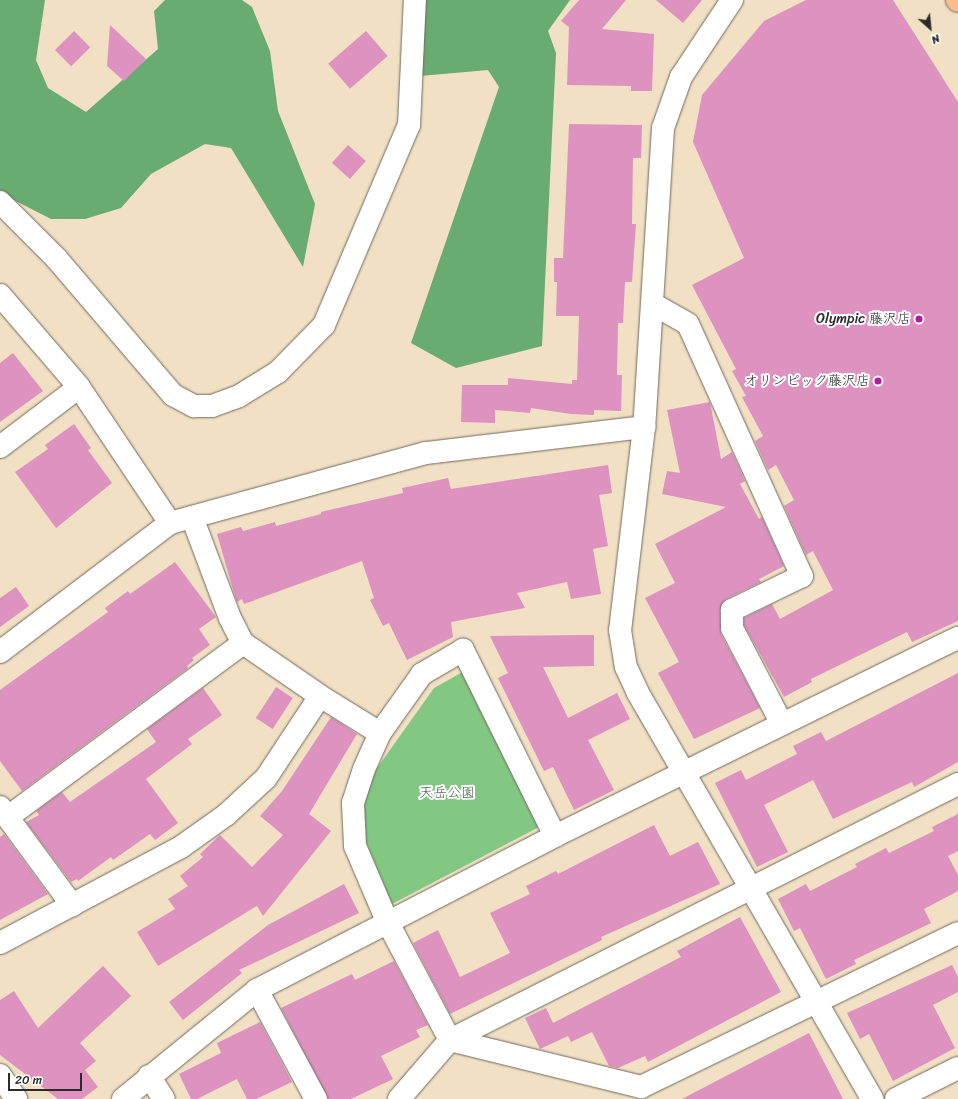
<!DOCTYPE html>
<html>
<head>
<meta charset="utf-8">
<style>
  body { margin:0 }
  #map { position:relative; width:958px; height:1099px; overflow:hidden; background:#f1e0c3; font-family:Sriracha,"Klee One",sans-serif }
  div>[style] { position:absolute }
  .green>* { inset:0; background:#82c883 }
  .forest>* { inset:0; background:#69ac71 }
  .building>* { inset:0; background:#dd92c0; transform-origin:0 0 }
  .roads { filter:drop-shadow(0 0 1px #706a60) drop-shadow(0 0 1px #706a60) }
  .minor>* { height:22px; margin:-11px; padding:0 11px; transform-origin:11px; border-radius:11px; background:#fff }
  .major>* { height:22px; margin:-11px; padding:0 11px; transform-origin:11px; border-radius:11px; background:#fabc8b }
  .dots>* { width:11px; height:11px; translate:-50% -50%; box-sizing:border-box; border:2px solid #fff; border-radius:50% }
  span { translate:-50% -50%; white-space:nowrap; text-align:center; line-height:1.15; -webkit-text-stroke:4px #fff; paint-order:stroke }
  .poi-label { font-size:14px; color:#2b2b2b }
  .right { translate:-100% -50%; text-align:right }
  .park-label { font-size:14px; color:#49624a }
  .north { position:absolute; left:910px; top:8px; width:40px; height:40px; -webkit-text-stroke:3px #fff; paint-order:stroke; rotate:153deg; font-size:11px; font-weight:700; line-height:16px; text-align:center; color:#2b2b2b }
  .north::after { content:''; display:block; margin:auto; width:14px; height:18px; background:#2b2b2b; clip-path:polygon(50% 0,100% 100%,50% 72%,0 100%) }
  .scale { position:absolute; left:8px; top:1073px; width:74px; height:18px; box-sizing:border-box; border:2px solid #2b2b2b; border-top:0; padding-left:5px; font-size:12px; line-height:14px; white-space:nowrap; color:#2b2b2b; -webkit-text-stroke:3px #fff; paint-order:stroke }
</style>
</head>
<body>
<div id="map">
  <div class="green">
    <i style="clip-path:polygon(468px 669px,543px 825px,392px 904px,366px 842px,364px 804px,375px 771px,434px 688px)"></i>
  </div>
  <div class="forest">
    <i style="clip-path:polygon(0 0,45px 0,36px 60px,48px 88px,86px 112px,158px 49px,154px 11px,165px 0,242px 0,252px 7px,270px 51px,278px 111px,315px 204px,303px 267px,231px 148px,205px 144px,151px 174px,121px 208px,85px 219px,51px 219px,0 193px)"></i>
    <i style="clip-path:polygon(424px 0,570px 0,548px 31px,556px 53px,542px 346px,456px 368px,411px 343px,499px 87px,488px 70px,420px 76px)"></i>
  </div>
  <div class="building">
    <i style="clip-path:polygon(579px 0,626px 0,602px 29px,654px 34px,652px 91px,631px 91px,631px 86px,567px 85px,569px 27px,561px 21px)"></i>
    <i style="clip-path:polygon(656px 0,702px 0,683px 23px)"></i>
    <i style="clip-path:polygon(806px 0,893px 0,958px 102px,958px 621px,912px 642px,907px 632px,811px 679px,812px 682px,784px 697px,744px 625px,744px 618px,772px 604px,780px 619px,833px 590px,813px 551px,806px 555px,784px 506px,794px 500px,776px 465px,768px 470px,755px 441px,763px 436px,742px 397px,746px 396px,732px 371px,736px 369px,692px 285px,744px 258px,693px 142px,702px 95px,764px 21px)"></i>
    <i style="clip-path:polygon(110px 25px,146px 59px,124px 81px,107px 66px)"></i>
    <i style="left:74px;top:31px;width:23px;height:27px;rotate:45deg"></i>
    <i style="left:366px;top:31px;width:33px;height:50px;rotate:49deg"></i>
    <i style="clip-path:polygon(569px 124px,642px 125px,641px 158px,633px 158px,632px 224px,636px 224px,632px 282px,625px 282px,623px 323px,618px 323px,617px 375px,622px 375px,621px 411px,594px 410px,594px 415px,571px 414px,531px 408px,530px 413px,495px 410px,495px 423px,461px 422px,462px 385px,508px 385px,508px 378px,572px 384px,572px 380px,577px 380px,579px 316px,556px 316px,557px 282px,554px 282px,554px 258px,563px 258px)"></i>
    <i style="left:348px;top:145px;width:24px;height:24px;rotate:42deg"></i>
    <i style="clip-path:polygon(13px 353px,43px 391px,0 422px,0 363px)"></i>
    <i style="clip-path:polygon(710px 402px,721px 459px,732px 452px,745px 481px,740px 484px,759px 519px,762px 517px,784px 566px,759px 579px,761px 582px,726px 599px,720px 610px,721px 634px,760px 708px,694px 739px,658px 673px,679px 662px,645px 598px,675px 583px,655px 544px,726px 507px,662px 494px,667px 471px,680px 473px,667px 410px)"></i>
    <i style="clip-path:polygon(74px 424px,91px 448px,88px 450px,112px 483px,56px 528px,15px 472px,48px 449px,45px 445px)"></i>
    <i style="clip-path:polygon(608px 465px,612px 493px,599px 495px,608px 546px,593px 549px,601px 594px,571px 599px,567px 582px,517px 593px,525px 608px,451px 622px,453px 637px,407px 660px,389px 623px,383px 626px,370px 600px,374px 598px,362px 561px,244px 604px,242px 599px,237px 602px,234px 593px,217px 534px,241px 527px,243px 531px,275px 522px,276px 526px,321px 514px,321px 512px,403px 493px,402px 488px,448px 478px,451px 489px)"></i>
    <i style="clip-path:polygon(175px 562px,216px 617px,199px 629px,210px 645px,192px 658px,194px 660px,187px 666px,188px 668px,22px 791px,0 761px,0 690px,108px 612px,105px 608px,128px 591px,130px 594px)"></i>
    <i style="clip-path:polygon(16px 587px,29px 606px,0 627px,0 598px)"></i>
    <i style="clip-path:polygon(594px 635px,594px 666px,543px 667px,568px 718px,617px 693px,630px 719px,588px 740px,614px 790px,574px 810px,553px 767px,544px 771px,498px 678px,508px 673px,490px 636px)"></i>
    <i style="clip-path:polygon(958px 673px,958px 762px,914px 787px,912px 782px,833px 819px,813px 780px,764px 805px,788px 852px,757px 867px,715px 783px,741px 770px,746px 780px,797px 754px,793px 746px,821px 732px,826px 741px)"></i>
    <i style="left:276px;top:687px;width:20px;height:37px;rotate:33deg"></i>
    <i style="clip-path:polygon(203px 688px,222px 715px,188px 739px,192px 744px,146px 779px,178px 823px,155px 840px,150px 834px,113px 860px,111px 857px,78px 881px,77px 879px,71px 882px,26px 822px,39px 815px,36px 811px,62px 792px,70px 802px,156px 742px,147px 729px)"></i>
    <i style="clip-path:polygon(331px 717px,357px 734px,309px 814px,331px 831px,263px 916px,257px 906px,158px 966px,137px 932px,175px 909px,168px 899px,188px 886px,180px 876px,203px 857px,200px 854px,220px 835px,252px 867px,283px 835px,260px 816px,282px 791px)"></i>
    <i style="clip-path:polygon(958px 814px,958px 851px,948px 856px,958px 875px,958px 891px,924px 909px,931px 923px,854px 960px,856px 964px,826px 979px,800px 928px,794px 931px,778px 899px,806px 884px,810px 891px,857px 867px,855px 864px,886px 848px,889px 853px,934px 831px,932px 827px)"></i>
    <i style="clip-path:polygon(654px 825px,670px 856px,698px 842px,720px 884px,601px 937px,602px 940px,450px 1014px,413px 943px,438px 930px,460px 977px,510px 953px,490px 913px,530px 894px,526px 886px,556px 871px,558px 874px)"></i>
    <i style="clip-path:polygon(4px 834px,48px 894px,0 920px,0 837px)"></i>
    <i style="clip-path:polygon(344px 884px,359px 913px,239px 970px,242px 973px,183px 1020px,169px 1002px,268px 925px)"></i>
    <i style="clip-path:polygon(740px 917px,781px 992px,648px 1062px,645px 1056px,618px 1068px,609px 1066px,592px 1032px,571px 1042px,568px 1036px,540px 1049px,525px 1018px,546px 1008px,553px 1023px,681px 957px,677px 951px)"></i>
    <i style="clip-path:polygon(394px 961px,428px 1025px,416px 1030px,420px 1037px,381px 1056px,393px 1079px,351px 1099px,328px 1099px,281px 1008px,352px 974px,355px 980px)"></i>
    <i style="clip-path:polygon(952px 965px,958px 977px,958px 992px,933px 1005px,955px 1048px,893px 1081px,869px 1034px,860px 1039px,847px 1013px)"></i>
    <i style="clip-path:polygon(103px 966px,131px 996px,80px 1043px,96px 1061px,85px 1070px,98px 1087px,82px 1099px,58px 1099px,0 1055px,0 1000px,14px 991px,38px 1028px)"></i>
    <i style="clip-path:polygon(260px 1022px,292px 1082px,256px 1099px,247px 1099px,237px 1079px,197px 1099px,191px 1099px,179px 1074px,221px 1053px,217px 1043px)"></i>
    <i style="clip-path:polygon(809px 1033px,843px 1099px,682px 1099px,724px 1077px)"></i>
  </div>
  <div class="roads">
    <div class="minor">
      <i style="left:732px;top:0;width:92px;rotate:123.5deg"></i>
      <i style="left:681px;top:77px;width:54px;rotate:109.4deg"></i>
      <i style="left:663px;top:128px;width:300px;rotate:93.6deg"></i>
      <i style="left:644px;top:427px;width:204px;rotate:96.7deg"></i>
      <i style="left:620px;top:630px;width:37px;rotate:81deg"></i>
      <i style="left:626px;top:667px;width:29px;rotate:65deg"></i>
      <i style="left:638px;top:693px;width:469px;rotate:60deg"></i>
      <i style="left:0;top:202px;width:79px;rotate:45deg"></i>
      <i style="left:56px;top:258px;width:180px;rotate:49.5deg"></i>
      <i style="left:173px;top:395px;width:24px;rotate:28deg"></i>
      <i style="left:194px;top:406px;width:18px"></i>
      <i style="left:212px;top:406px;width:29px;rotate:-20deg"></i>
      <i style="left:239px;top:396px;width:46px;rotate:-31.6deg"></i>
      <i style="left:278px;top:372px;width:66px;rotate:-45.6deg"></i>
      <i style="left:324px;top:325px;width:217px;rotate:-67deg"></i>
      <i style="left:409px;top:125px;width:125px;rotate:-87.3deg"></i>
      <i style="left:0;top:295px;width:121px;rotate:49.3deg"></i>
      <i style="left:79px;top:387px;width:164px;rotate:56.2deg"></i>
      <i style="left:653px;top:304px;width:40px;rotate:29.7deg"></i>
      <i style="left:688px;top:324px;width:277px;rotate:65.7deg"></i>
      <i style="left:802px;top:576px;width:78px;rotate:154.1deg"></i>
      <i style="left:732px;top:610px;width:18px;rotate:90deg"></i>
      <i style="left:732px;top:628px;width:108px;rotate:62.5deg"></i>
      <i style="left:0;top:447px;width:99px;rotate:-37.2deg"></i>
      <i style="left:192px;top:517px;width:108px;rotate:69.4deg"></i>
      <i style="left:230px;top:618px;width:28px;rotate:63deg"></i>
      <i style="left:243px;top:643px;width:93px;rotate:34.5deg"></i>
      <i style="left:320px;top:696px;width:70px;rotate:31.7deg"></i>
      <i style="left:0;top:652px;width:213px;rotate:-37.2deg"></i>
      <i style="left:170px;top:523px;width:265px;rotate:-15.3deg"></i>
      <i style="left:426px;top:453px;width:220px;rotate:-6.8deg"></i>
      <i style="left:0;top:807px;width:122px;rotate:53.7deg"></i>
      <i style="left:8px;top:817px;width:292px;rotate:-36.5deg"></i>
      <i style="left:555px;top:836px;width:208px;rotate:-116.3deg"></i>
      <i style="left:463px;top:650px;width:48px;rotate:149.7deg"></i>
      <i style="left:422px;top:674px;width:72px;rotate:125.4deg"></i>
      <i style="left:380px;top:733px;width:39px;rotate:114deg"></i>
      <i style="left:364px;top:769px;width:36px;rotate:108deg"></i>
      <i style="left:353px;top:803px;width:43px;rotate:87.3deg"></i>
      <i style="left:355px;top:846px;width:82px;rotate:66.9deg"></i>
      <i style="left:387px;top:921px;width:135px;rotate:62.1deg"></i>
      <i style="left:450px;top:1040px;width:197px;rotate:13.8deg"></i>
      <i style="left:641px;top:1087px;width:352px;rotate:-25.9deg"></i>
      <i style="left:0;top:943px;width:205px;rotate:-27.9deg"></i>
      <i style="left:181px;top:847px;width:55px;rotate:-35.4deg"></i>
      <i style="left:226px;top:815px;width:54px;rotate:-42.8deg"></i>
      <i style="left:266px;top:778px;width:98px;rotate:-56.6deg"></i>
      <i style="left:257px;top:990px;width:124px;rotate:61.6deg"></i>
      <i style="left:0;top:1075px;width:29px;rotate:56deg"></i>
      <i style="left:149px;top:1076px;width:27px;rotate:57deg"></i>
      <i style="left:123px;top:1099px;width:173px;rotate:-39.1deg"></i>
      <i style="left:257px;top:990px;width:335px;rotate:-27.3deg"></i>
      <i style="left:555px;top:836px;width:449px;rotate:-26.2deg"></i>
      <i style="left:399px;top:1099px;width:78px;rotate:-49.2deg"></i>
      <i style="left:450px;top:1040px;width:569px;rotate:-26.75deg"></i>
      <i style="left:896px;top:1099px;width:69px;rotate:-26.6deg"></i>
    </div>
    <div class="major">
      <i style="left:957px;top:0;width:1px;rotate:45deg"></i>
    </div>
  </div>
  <div class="dots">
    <i style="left:919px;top:319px;background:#b5179e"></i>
    <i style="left:878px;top:381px;background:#b5179e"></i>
  </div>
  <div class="poi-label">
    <span class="right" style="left:911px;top:319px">Olympic 藤沢店</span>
    <span class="right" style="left:870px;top:381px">オリンピック藤沢店</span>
  </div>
  <div class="park-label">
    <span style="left:447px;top:793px">天岳公園</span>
  </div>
  <div class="north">N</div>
  <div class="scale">20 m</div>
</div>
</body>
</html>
